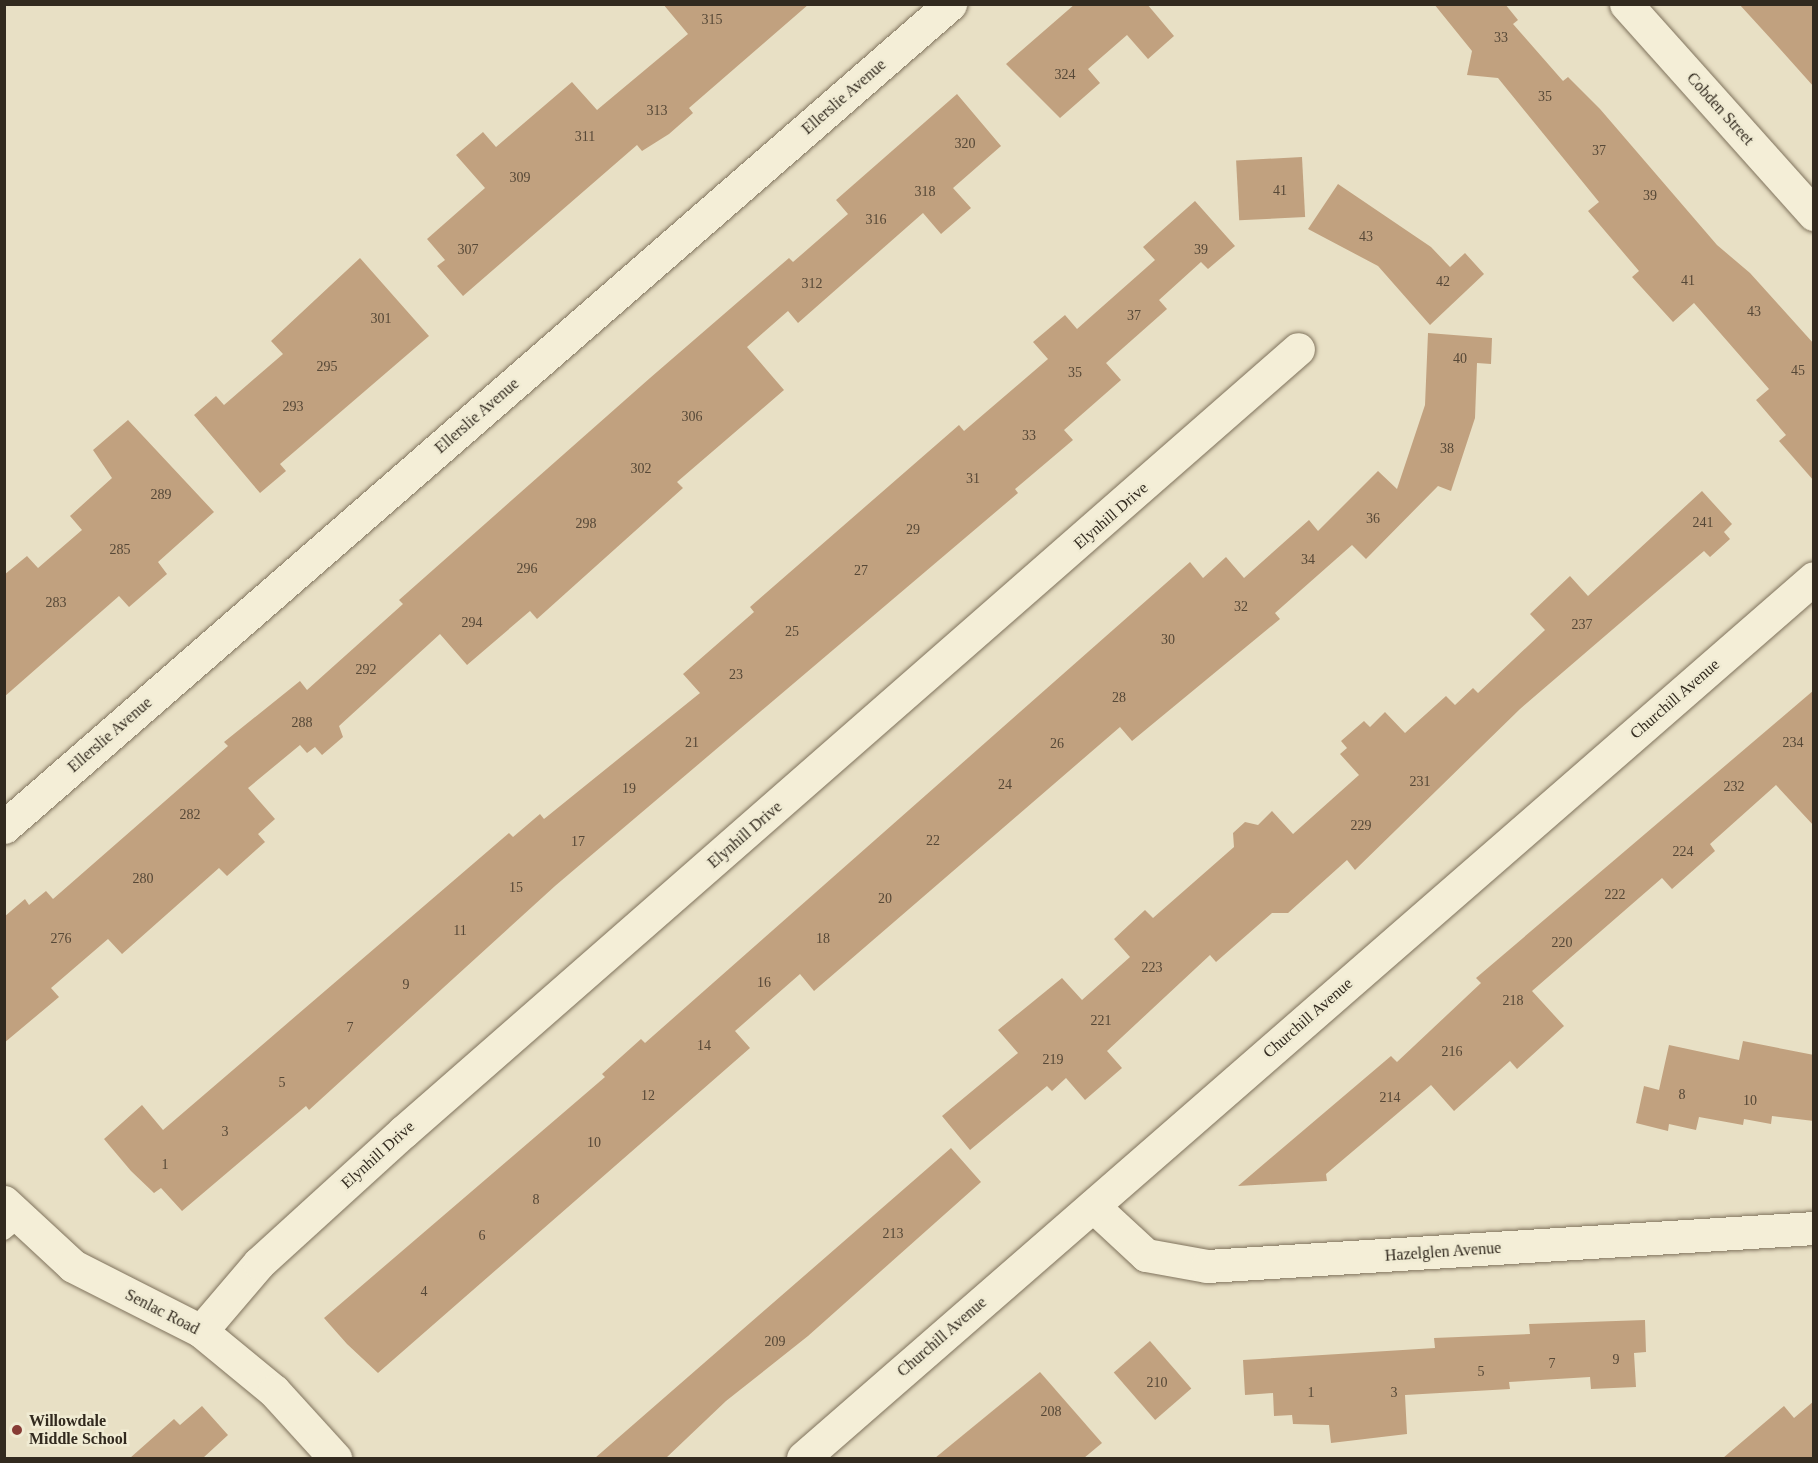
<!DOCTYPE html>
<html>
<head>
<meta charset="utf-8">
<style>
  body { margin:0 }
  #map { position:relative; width:1818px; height:1463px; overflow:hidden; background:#e8e0c5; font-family:"Times New Roman",serif }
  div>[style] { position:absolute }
  .building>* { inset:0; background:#c1a17f; transform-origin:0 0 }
  .roads { filter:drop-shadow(0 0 2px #80735d) drop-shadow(0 0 2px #80735d) }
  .lane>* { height:16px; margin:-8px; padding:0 8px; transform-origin:8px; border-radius:8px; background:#f4eed7 }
  .street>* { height:33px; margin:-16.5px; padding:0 16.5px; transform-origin:16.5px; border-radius:16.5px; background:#f4eed7 }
  .secondary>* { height:33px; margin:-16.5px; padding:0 16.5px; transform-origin:16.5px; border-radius:16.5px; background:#f4eed7 }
  .dots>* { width:16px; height:16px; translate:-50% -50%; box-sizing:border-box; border:3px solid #f0ebd3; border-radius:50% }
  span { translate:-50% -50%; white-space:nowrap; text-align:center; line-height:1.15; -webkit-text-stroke:5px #f0ebd3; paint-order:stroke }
  .number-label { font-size:14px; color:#564837 }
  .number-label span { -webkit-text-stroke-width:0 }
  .street-label { font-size:16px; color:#322a1f }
  .poi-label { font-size:16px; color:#322a1f; font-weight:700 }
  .left { translate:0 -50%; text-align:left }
  .frame { position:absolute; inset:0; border:6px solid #322a1f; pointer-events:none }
</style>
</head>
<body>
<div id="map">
  <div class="building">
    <i style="clip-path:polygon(663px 4px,809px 4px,689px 108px,693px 113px,669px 134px,642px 151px,637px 145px,463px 296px,437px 266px,445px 260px,427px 239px,485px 188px,456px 155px,483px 132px,496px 147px,572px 82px,597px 110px,688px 34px)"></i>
    <i style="clip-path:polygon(1075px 4px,1147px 4px,1174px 36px,1148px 59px,1127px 35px,1088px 69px,1100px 83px,1060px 118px,1006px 64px)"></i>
    <i style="clip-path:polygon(1434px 4px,1505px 4px,1518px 20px,1513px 24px,1563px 81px,1568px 77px,1600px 109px,1717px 245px,1750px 273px,1814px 344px,1814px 481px,1779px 441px,1786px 435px,1756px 400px,1769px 389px,1694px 303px,1673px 322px,1632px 277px,1639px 271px,1588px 211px,1599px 202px,1498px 78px,1467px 75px,1472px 51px)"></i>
    <i style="clip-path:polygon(1739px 4px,1814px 4px,1814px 87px,1771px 39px)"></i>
    <i style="clip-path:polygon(957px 94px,1001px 146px,953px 188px,971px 208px,941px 234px,923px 213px,798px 323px,788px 311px,747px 347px,784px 390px,677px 482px,683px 488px,537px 619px,530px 611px,467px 665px,440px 634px,339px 726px,343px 737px,322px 755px,315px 747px,307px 753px,300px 745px,248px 788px,275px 819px,258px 834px,265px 842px,227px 876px,219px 868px,122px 954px,108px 939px,51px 988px,59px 997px,4px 1043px,4px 917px,25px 899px,29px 905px,46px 891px,53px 899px,228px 746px,224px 742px,300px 681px,307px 690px,403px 604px,399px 600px,650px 378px,789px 258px,793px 262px,848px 214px,836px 200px)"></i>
    <i style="left:1302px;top:157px;width:60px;height:66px;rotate:87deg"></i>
    <i style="clip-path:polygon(1338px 184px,1431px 247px,1450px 267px,1465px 253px,1484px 274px,1430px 325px,1378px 266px,1308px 229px)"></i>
    <i style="clip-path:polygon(1195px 201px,1235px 246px,1208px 269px,1201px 262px,1159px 300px,1167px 309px,1106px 363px,1121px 380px,1064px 430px,1073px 440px,1015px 489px,1018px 493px,555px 886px,309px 1110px,306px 1106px,182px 1211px,161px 1188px,154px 1193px,131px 1171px,104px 1139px,142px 1105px,163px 1130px,509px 833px,513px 837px,540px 814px,544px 819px,700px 693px,683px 674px,754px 612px,750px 607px,959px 425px,964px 431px,1048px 359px,1033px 342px,1065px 315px,1077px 329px,1155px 260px,1143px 247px)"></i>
    <i style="clip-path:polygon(360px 258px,429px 336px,280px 464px,286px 471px,260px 493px,194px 415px,216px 396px,224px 405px,283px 354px,271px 341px)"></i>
    <i style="clip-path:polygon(1428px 333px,1492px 338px,1491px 364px,1477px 363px,1475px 418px,1451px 491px,1438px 486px,1366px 559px,1352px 545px,1275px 613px,1280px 619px,1132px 741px,1120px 727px,814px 991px,800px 974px,735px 1031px,750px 1048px,378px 1373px,347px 1344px,324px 1318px,605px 1077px,602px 1074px,641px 1039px,645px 1043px,1190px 562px,1203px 578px,1226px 557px,1244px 578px,1309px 520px,1318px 531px,1378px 471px,1397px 489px,1425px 405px)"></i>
    <i style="clip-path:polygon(128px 420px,214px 512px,158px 562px,167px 574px,129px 607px,119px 596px,4px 697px,4px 575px,27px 556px,38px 568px,82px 530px,70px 516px,112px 478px,93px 450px)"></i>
    <i style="clip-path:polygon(1702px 491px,1732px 524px,1724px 532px,1730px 539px,1710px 557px,1704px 551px,1520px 709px,1355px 870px,1347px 860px,1288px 913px,1272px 913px,1216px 962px,1210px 955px,1107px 1051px,1122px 1068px,1085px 1100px,1066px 1078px,1052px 1091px,1047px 1086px,970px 1150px,942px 1116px,1018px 1053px,998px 1030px,1062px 978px,1082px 1000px,1130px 957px,1114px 939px,1145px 910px,1153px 918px,1234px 847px,1233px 833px,1245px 822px,1258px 825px,1272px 811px,1293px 834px,1359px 775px,1340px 754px,1347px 748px,1341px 741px,1364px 721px,1370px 727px,1385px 712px,1405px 733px,1446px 696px,1455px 705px,1473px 688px,1478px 693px,1545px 630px,1530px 614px,1570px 576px,1588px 596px)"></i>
    <i style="clip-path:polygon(1814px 690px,1814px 826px,1776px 785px,1710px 844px,1715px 851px,1672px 889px,1662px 878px,1532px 991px,1564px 1026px,1517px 1069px,1510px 1061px,1454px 1111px,1431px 1085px,1326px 1174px,1327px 1181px,1238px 1186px,1391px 1056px,1397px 1062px,1481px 983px,1476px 978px)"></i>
    <i style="clip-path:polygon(1743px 1041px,1814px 1055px,1814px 1121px,1772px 1116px,1771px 1124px,1744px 1119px,1743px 1125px,1699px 1117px,1696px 1130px,1669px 1124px,1668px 1131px,1636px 1123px,1644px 1086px,1659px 1090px,1669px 1045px,1739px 1060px)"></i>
    <i style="clip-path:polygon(951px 1148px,981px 1182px,808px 1336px,726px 1401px,666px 1458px,595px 1458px)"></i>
    <i style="clip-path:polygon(1645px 1320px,1646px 1352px,1634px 1353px,1636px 1387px,1591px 1389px,1590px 1377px,1509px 1382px,1510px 1389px,1405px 1395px,1407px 1434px,1331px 1443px,1329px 1425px,1293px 1424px,1292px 1415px,1274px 1416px,1273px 1393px,1245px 1395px,1243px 1360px,1435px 1348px,1434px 1338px,1530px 1334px,1529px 1324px)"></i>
    <i style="left:1150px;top:1341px;width:63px;height:48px;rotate:49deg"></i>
    <i style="clip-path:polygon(1040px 1372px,1102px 1443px,1084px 1458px,935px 1458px)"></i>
    <i style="clip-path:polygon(1814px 1401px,1814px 1458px,1723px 1458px,1784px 1406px,1794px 1418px)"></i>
    <i style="clip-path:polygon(202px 1406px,228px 1435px,203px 1458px,130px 1458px,174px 1419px,180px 1425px)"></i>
  </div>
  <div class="roads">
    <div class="lane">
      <i style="left:4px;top:1232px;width:22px;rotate:-39deg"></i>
    </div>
    <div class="street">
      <i style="left:1626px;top:4px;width:282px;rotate:48.2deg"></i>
      <i style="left:4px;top:827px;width:1254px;rotate:-41.02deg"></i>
      <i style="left:1093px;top:1206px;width:72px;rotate:42.8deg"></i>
      <i style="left:1146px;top:1255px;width:62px;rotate:10.2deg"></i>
      <i style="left:1207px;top:1266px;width:608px;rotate:-3.58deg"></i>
      <i style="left:201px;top:1331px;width:89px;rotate:-49.5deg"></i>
      <i style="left:259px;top:1263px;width:195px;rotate:-42.3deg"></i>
      <i style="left:403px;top:1132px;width:1189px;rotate:-41.18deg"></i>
      <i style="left:803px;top:1458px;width:1340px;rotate:-41.04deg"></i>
    </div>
    <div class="secondary">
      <i style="left:4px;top:1202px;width:94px;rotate:42.8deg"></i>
      <i style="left:73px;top:1266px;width:144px;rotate:26.9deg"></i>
      <i style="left:201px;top:1331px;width:94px;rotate:39.4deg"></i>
      <i style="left:274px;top:1391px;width:91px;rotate:47.7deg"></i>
    </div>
  </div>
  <div class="dots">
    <i style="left:17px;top:1430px;background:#873c35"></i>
  </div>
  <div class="number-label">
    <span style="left:712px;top:20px">315</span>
    <span style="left:1501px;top:38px">33</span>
    <span style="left:1065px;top:75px">324</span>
    <span style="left:1545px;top:97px">35</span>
    <span style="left:657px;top:111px">313</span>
    <span style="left:585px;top:137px">311</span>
    <span style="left:965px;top:144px">320</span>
    <span style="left:1599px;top:151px">37</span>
    <span style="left:520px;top:178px">309</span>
    <span style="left:1280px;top:191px">41</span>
    <span style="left:925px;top:192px">318</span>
    <span style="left:1650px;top:196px">39</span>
    <span style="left:876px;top:220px">316</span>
    <span style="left:1366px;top:237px">43</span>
    <span style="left:468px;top:250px">307</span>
    <span style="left:1201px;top:250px">39</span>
    <span style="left:1688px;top:281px">41</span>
    <span style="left:1443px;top:282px">42</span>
    <span style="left:812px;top:284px">312</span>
    <span style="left:1754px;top:312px">43</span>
    <span style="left:1134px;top:316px">37</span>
    <span style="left:381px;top:319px">301</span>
    <span style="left:1460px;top:359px">40</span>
    <span style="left:327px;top:367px">295</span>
    <span style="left:1798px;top:371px">45</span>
    <span style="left:1075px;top:373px">35</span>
    <span style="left:293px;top:407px">293</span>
    <span style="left:692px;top:417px">306</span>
    <span style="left:1029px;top:436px">33</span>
    <span style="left:1447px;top:449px">38</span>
    <span style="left:641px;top:469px">302</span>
    <span style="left:973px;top:479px">31</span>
    <span style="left:161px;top:495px">289</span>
    <span style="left:1373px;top:519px">36</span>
    <span style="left:1703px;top:523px">241</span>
    <span style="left:586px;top:524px">298</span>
    <span style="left:913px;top:530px">29</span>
    <span style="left:120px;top:550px">285</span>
    <span style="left:1308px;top:560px">34</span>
    <span style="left:527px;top:569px">296</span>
    <span style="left:861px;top:571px">27</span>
    <span style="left:56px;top:603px">283</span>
    <span style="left:1241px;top:607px">32</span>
    <span style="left:472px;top:623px">294</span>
    <span style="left:1582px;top:625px">237</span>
    <span style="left:792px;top:632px">25</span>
    <span style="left:1168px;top:640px">30</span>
    <span style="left:366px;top:670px">292</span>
    <span style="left:736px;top:675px">23</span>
    <span style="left:1119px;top:698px">28</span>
    <span style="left:302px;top:723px">288</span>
    <span style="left:692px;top:743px">21</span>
    <span style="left:1793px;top:743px">234</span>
    <span style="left:1057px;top:744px">26</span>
    <span style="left:1420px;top:782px">231</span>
    <span style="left:1005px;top:785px">24</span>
    <span style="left:1734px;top:787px">232</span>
    <span style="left:629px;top:789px">19</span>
    <span style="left:190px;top:815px">282</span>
    <span style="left:1361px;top:826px">229</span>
    <span style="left:933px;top:841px">22</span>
    <span style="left:578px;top:842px">17</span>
    <span style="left:1683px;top:852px">224</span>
    <span style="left:143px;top:879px">280</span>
    <span style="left:516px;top:888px">15</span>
    <span style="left:1615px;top:895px">222</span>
    <span style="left:885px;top:899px">20</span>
    <span style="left:460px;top:931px">11</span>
    <span style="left:61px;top:939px">276</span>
    <span style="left:823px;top:939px">18</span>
    <span style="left:1562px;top:943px">220</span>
    <span style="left:1152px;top:968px">223</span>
    <span style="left:764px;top:983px">16</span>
    <span style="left:406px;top:985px">9</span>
    <span style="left:1513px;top:1001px">218</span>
    <span style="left:1101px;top:1021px">221</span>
    <span style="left:350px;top:1028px">7</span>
    <span style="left:704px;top:1046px">14</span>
    <span style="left:1452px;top:1052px">216</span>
    <span style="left:1053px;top:1060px">219</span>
    <span style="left:282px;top:1083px">5</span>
    <span style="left:1682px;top:1095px">8</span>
    <span style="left:648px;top:1096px">12</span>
    <span style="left:1390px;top:1098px">214</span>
    <span style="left:1750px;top:1101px">10</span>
    <span style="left:225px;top:1132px">3</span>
    <span style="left:594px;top:1143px">10</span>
    <span style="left:165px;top:1165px">1</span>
    <span style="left:536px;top:1200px">8</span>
    <span style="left:893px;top:1234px">213</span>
    <span style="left:482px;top:1236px">6</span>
    <span style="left:424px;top:1292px">4</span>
    <span style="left:775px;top:1342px">209</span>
    <span style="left:1616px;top:1360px">9</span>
    <span style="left:1552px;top:1364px">7</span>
    <span style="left:1481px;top:1372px">5</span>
    <span style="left:1157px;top:1383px">210</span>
    <span style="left:1311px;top:1393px">1</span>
    <span style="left:1394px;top:1393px">3</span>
    <span style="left:1051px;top:1412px">208</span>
  </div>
  <div class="street-label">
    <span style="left:844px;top:97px;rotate:-41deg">Ellerslie Avenue</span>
    <span style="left:1720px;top:109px;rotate:48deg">Cobden Street</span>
    <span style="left:477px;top:416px;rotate:-41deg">Ellerslie Avenue</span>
    <span style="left:1111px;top:516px;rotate:-41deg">Elynhill Drive</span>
    <span style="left:1675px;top:699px;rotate:-41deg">Churchill Avenue</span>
    <span style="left:110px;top:735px;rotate:-41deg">Ellerslie Avenue</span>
    <span style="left:745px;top:835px;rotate:-41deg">Elynhill Drive</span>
    <span style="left:1308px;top:1018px;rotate:-41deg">Churchill Avenue</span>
    <span style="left:378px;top:1155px;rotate:-42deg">Elynhill Drive</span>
    <span style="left:1443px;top:1252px;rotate:-4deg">Hazelglen Avenue</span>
    <span style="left:162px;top:1312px;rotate:27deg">Senlac Road</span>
    <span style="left:942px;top:1337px;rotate:-41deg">Churchill Avenue</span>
  </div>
  <div class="poi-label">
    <span class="left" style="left:29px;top:1430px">Willowdale<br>Middle School</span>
  </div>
  <div class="frame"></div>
</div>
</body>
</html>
